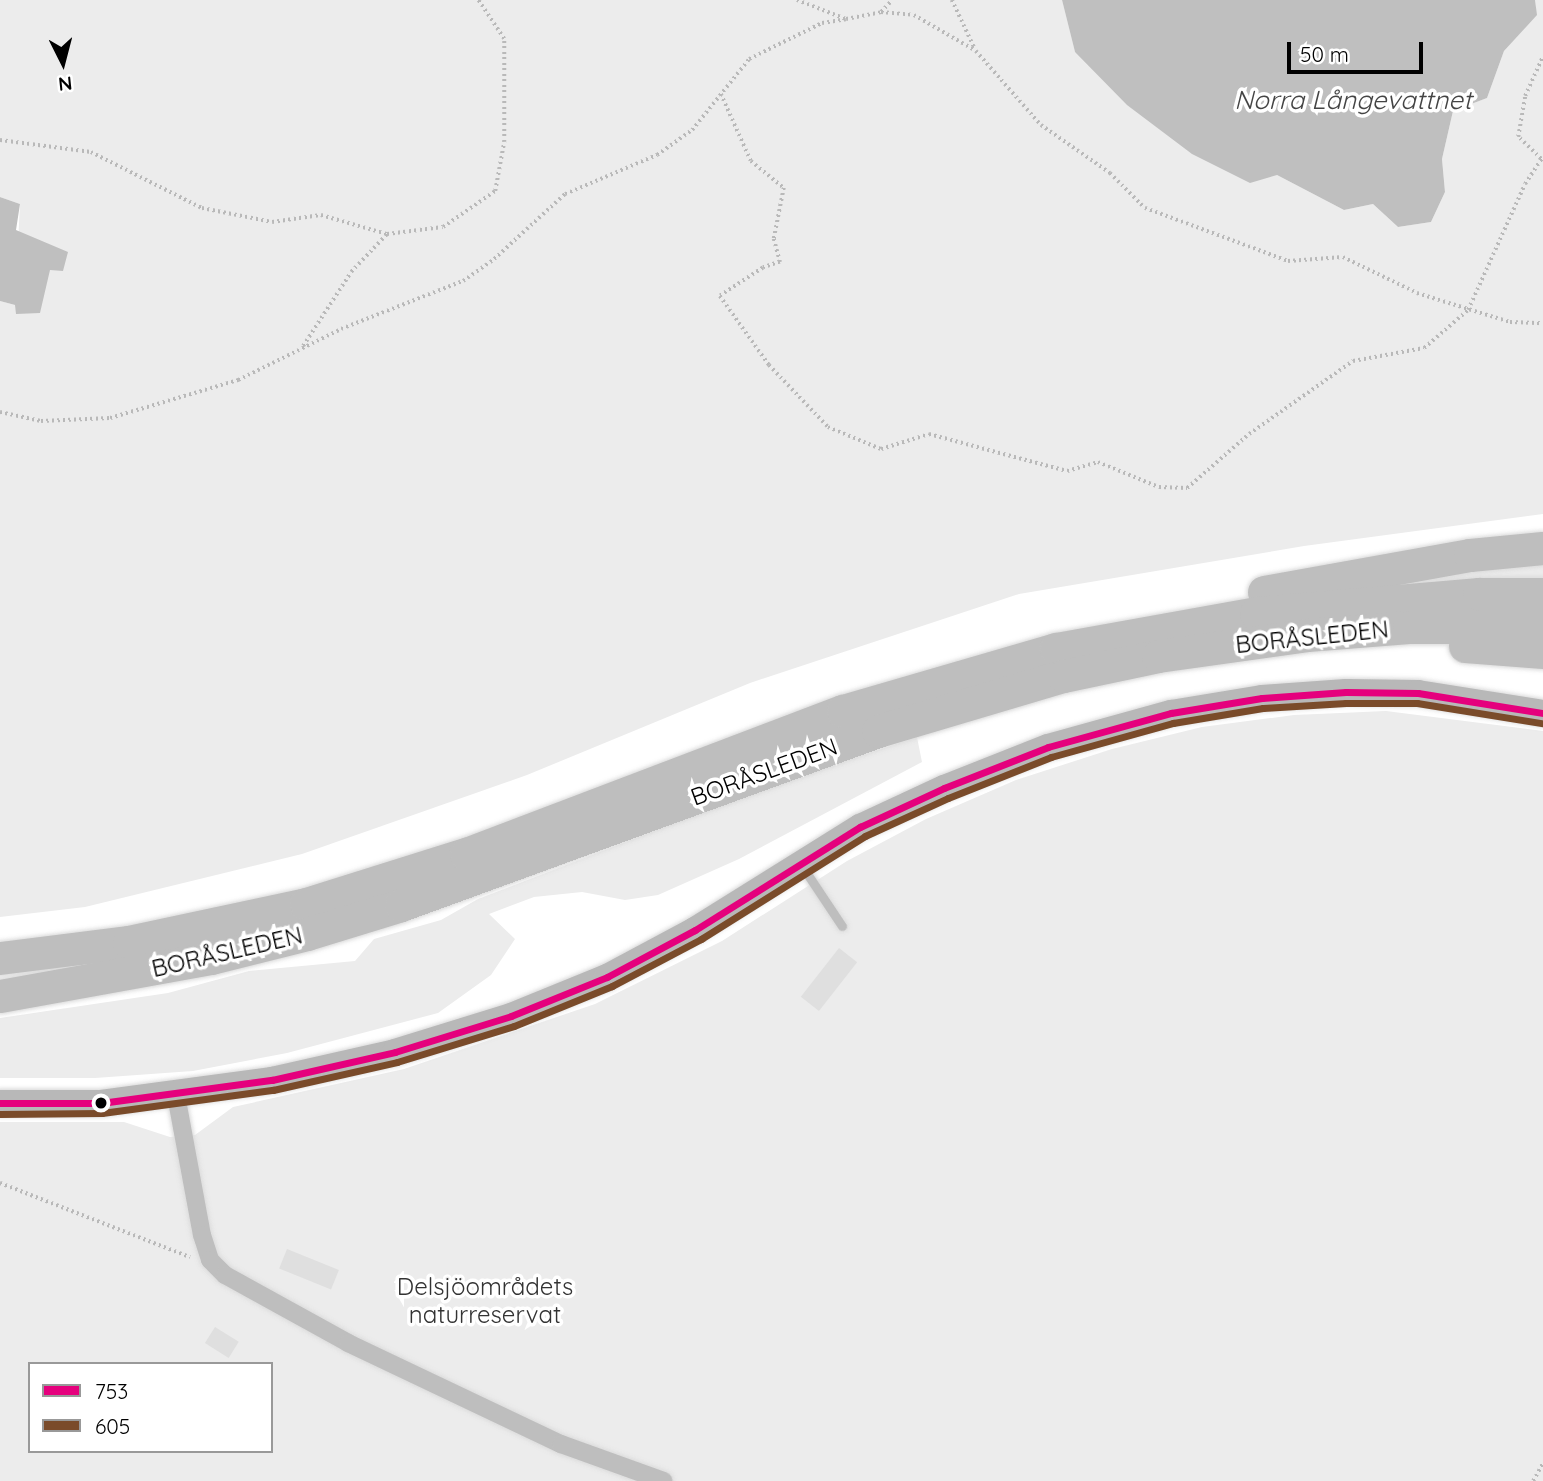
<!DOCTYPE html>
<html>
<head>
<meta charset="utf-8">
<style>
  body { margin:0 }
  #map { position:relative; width:1543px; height:1481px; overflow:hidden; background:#fff; font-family:Quicksand,sans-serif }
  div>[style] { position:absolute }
  .green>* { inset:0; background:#ececec }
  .water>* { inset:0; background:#bfbfbf }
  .building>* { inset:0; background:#dfdfdf; transform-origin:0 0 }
  .path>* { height:3.5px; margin-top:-1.75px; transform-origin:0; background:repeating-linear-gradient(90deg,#b9b9b9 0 2px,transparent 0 5.5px) }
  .roads { filter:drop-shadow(0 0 2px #dbdbdb) drop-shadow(0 0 2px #dbdbdb) }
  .lane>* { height:9px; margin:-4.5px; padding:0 4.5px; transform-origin:4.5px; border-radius:4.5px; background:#bebebe }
  .street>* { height:18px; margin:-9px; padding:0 9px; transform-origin:9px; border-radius:9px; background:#bebebe }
  .secondary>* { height:26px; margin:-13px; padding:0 13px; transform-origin:13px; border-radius:13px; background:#b8b8b8 }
  .highway>* { height:33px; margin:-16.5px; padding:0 16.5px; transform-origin:16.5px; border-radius:16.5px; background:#bebebe }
  .bus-1>* { height:7px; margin:-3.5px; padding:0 3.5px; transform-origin:3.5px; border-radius:3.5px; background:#e5007d }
  .bus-2>* { height:7px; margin:-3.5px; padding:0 3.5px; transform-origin:3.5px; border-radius:3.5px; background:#7a4b2a }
  .dots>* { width:19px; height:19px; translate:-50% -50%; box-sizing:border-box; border:4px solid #fff; border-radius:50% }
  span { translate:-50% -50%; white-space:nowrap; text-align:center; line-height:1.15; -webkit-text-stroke:7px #fff; paint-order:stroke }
  .street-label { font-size:24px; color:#000 }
  .park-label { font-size:24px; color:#333 }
  .water-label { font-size:26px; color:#444; font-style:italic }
  .legend { position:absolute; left:28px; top:1362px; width:245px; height:91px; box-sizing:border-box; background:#fff; border:2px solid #999; margin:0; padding:9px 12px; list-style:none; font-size:21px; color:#000 }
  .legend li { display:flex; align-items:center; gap:14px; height:35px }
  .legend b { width:35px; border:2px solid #999 }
  .north { position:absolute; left:28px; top:28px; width:70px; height:70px; -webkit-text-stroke:5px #fff; paint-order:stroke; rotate:174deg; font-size:19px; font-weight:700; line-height:28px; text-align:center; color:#000 }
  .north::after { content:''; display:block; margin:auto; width:24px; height:32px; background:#000; clip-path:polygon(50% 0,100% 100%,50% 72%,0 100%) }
  .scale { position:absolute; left:1287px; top:42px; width:136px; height:32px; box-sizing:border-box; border:4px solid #000; border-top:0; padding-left:9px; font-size:21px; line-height:24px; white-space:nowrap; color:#000; -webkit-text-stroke:5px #fff; paint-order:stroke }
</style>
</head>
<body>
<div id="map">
  <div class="green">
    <i style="clip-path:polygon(0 0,1062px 0,1075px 52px,1277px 175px,1344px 210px,1373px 204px,1398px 227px,1431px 222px,1445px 192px,1442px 159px,1453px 111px,1487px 98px,1504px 51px,1536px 15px,1535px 0,1543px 0,1543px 514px,1304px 546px,1019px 594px,750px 683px,527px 775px,302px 854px,85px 907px,0 917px,0 301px,15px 305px,20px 204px,0 197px)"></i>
    <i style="clip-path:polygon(1543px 563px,1543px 581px,1384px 580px)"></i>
    <i style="clip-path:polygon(evenodd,1386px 711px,1543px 731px,1543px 1481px,0 1481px,0 1122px,124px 1122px,170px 1137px,195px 1135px,233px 1107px,404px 1069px,595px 1004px,722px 941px,847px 861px,926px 819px,1016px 780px,1112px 749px,1202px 727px,1294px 715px,1386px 711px,30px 1364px,271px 1364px,271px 1451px,30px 1451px,30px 1364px)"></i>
    <i style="clip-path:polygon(917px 737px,922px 762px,739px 859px,658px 895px,625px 900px,582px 892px,534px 897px,489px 914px,515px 939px,491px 975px,438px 1013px,287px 1053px,193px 1071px,95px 1078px,0 1078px,0 1018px,168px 993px,249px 971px,355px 961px,374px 939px,441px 920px,478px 899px,766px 788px)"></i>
  </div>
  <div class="water">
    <i style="clip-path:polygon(1062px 0,1535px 0,1537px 15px,1504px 51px,1487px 98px,1453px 111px,1442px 159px,1445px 192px,1431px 222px,1398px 227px,1373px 204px,1344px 210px,1277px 175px,1250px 183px,1192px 154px,1127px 105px,1075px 52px)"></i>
    <i style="clip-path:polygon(0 197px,20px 204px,16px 230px,68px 252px,63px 271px,50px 270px,40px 313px,16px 314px,15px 305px,0 301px)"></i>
  </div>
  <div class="building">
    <i style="left:839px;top:948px;width:23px;height:62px;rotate:38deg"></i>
    <i style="left:287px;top:1249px;width:56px;height:21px;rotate:22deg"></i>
    <i style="left:215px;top:1327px;width:28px;height:19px;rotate:32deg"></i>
  </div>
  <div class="path">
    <i style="left:797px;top:0;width:53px;rotate:21.2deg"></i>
    <i style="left:846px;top:19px;width:36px;rotate:-11deg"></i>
    <i style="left:881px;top:12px;width:16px;rotate:-47deg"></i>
    <i style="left:952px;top:0;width:54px;rotate:64.9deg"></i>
    <i style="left:881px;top:12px;width:33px;rotate:5deg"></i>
    <i style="left:914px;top:15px;width:72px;rotate:30.1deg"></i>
    <i style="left:976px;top:51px;width:98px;rotate:48.7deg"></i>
    <i style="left:1041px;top:125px;width:84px;rotate:34.8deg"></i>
    <i style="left:1110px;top:173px;width:49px;rotate:45deg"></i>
    <i style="left:1145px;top:208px;width:153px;rotate:20.3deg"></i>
    <i style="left:1288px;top:261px;width:55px;rotate:-4.2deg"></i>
    <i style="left:1343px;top:257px;width:82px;rotate:25.9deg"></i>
    <i style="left:1417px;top:293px;width:97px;rotate:17.3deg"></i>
    <i style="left:1510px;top:322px;width:33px;rotate:2deg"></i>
    <i style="left:721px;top:94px;width:73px;rotate:65.9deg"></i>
    <i style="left:751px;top:161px;width:43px;rotate:39.3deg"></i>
    <i style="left:784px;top:188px;width:52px;rotate:101.1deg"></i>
    <i style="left:774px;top:239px;width:24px;rotate:75deg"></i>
    <i style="left:780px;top:262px;width:18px;rotate:161deg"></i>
    <i style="left:763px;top:268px;width:51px;rotate:146.9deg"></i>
    <i style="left:720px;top:296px;width:85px;rotate:54.6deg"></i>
    <i style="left:769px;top:365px;width:86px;rotate:46.4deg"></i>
    <i style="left:828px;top:427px;width:57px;rotate:22.5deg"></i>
    <i style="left:881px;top:449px;width:50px;rotate:-17.4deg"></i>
    <i style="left:929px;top:434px;width:143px;rotate:15deg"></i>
    <i style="left:1067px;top:471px;width:32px;rotate:-16deg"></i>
    <i style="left:1098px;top:462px;width:66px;rotate:22.3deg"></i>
    <i style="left:1159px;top:487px;width:28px;rotate:2deg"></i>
    <i style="left:1187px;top:488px;width:82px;rotate:-41.1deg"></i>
    <i style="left:1249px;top:434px;width:127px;rotate:-35.1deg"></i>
    <i style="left:1353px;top:361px;width:72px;rotate:-10.4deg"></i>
    <i style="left:1424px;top:348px;width:58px;rotate:-40.8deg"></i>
    <i style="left:1468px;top:310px;width:138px;rotate:-65.7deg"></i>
    <i style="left:1525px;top:184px;width:30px;rotate:-57deg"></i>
    <i style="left:1541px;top:159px;width:32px;rotate:-136deg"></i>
    <i style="left:1518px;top:137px;width:42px;rotate:-80.3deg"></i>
    <i style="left:1525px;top:96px;width:44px;rotate:-65.8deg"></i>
    <i style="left:0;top:140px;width:92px;rotate:7.5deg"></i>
    <i style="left:91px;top:152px;width:124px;rotate:26.8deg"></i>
    <i style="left:202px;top:208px;width:71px;rotate:11.3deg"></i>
    <i style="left:272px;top:222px;width:49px;rotate:-8.1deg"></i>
    <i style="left:321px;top:215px;width:69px;rotate:16.1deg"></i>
    <i style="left:303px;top:346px;width:88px;rotate:-57deg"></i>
    <i style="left:351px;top:272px;width:52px;rotate:-46.5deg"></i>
    <i style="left:387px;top:234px;width:56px;rotate:-7.1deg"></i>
    <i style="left:443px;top:227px;width:63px;rotate:-34.7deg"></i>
    <i style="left:495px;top:191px;width:50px;rotate:-79.6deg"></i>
    <i style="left:504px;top:142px;width:103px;rotate:-90deg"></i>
    <i style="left:504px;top:39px;width:47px;rotate:-123.7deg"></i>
    <i style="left:0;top:412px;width:42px;rotate:12.4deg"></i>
    <i style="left:41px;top:421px;width:69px;rotate:-2.5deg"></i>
    <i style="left:110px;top:418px;width:134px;rotate:-16.5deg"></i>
    <i style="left:238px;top:380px;width:115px;rotate:-26.3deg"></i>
    <i style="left:341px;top:329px;width:131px;rotate:-21.5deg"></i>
    <i style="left:463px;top:281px;width:38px;rotate:-35deg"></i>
    <i style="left:494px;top:259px;width:96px;rotate:-42.5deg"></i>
    <i style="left:565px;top:194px;width:100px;rotate:-23deg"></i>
    <i style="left:657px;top:155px;width:43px;rotate:-35.5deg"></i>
    <i style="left:692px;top:130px;width:91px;rotate:-51.2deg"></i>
    <i style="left:749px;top:59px;width:81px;rotate:-26.3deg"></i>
    <i style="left:822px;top:23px;width:24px;rotate:-9deg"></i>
    <i style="left:0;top:1183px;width:204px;rotate:21.3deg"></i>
    <i style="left:1533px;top:1481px;width:21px;rotate:-61deg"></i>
  </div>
  <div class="roads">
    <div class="lane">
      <i style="left:802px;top:866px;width:72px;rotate:56.3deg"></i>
    </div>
    <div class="street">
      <i style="left:176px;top:1095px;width:142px;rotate:79.5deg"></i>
      <i style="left:202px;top:1235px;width:26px;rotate:72deg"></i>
      <i style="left:210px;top:1260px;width:21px;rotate:45deg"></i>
      <i style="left:225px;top:1275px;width:141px;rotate:28.9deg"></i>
      <i style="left:348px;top:1343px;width:236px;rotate:25.4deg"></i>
      <i style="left:561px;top:1444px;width:109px;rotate:19.8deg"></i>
    </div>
    <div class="secondary">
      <i style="left:0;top:1103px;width:101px"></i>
      <i style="left:101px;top:1103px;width:173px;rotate:-7.7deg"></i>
      <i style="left:272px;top:1080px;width:126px;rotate:-12.8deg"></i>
      <i style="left:395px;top:1052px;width:121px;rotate:-17.2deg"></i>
      <i style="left:511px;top:1016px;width:104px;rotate:-22.1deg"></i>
      <i style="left:607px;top:977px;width:100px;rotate:-28.1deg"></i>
      <i style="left:695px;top:930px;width:195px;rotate:-32deg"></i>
      <i style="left:860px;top:827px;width:93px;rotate:-24.9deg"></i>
      <i style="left:944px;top:788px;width:112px;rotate:-21.5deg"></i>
      <i style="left:1048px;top:747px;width:128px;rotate:-15.5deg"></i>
      <i style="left:1171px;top:713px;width:92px;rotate:-9.4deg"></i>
      <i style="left:1262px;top:698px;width:84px;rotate:-4.1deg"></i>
      <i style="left:1346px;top:692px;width:72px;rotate:0.8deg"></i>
      <i style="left:1418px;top:693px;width:127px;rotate:9.1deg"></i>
    </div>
    <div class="highway">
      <i style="left:1264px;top:592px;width:209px;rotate:-10.2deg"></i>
      <i style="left:1470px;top:555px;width:73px;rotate:-5.5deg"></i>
      <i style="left:1465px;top:646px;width:78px;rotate:4.4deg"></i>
      <i style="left:0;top:958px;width:130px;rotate:-7.1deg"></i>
      <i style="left:129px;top:942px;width:181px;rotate:-12.1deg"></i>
      <i style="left:306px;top:904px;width:168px;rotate:-17.4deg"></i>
      <i style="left:466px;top:854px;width:403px;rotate:-20.8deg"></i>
      <i style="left:843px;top:711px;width:222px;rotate:-16.2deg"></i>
      <i style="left:1056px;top:649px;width:203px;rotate:-10.2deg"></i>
      <i style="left:1256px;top:613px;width:224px;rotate:-4.9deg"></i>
      <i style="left:1479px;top:594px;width:64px"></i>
      <i style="left:0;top:996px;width:214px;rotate:-10.2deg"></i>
      <i style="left:211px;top:958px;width:99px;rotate:-14deg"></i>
      <i style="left:307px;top:934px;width:98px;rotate:-17.1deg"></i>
      <i style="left:401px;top:905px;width:508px;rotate:-20.04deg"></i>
      <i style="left:878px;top:731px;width:193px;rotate:-16.6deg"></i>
      <i style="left:1063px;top:676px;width:97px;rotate:-11.9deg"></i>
      <i style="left:1158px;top:656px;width:150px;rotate:-8deg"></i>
      <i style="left:1307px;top:635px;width:102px;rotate:-4.5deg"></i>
      <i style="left:1409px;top:627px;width:134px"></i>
    </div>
  </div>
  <div class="bus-1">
    <i style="left:0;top:1103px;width:101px"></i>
    <i style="left:101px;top:1103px;width:173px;rotate:-7.7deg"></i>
    <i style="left:272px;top:1080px;width:126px;rotate:-12.8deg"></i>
    <i style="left:395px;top:1052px;width:121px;rotate:-17.2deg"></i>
    <i style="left:511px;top:1016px;width:104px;rotate:-22.1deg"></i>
    <i style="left:607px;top:977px;width:100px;rotate:-28.1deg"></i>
    <i style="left:695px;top:930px;width:195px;rotate:-32deg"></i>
    <i style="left:860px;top:827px;width:93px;rotate:-24.9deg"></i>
    <i style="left:944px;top:788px;width:112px;rotate:-21.5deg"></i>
    <i style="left:1048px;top:747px;width:128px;rotate:-15.5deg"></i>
    <i style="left:1171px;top:713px;width:92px;rotate:-9.4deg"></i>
    <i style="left:1262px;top:698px;width:84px;rotate:-4.1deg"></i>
    <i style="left:1346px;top:692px;width:72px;rotate:0.8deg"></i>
    <i style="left:1418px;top:693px;width:127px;rotate:9.1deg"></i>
  </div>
  <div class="bus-2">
    <i style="left:0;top:1114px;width:102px;rotate:-0.6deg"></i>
    <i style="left:102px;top:1113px;width:173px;rotate:-7.7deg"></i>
    <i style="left:273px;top:1090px;width:127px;rotate:-12.7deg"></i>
    <i style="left:397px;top:1062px;width:122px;rotate:-17.1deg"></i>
    <i style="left:514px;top:1026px;width:106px;rotate:-22.2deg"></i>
    <i style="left:612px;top:986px;width:101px;rotate:-27.8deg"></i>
    <i style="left:701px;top:939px;width:194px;rotate:-32.1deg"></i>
    <i style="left:865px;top:836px;width:91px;rotate:-24.6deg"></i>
    <i style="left:948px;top:798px;width:111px;rotate:-21.7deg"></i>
    <i style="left:1051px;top:757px;width:127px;rotate:-15.6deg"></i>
    <i style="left:1173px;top:723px;width:91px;rotate:-9.5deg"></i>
    <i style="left:1263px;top:708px;width:83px;rotate:-3.4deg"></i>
    <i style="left:1346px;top:703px;width:71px"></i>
    <i style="left:1417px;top:703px;width:126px;rotate:9.2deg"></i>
  </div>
  <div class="dots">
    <i style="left:101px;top:1103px;background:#000"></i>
  </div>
  <div class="street-label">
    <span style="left:1312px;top:637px;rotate:-6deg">BORÅSLEDEN</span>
    <span style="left:764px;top:772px;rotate:-20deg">BORÅSLEDEN</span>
    <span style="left:227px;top:952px;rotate:-13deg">BORÅSLEDEN</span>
  </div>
  <div class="park-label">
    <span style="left:485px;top:1301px">Delsjöområdets<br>naturreservat</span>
  </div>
  <div class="water-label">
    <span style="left:1353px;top:100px">Norra Långevattnet</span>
  </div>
  <ul class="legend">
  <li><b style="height:9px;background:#e5007d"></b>753</li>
  <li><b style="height:9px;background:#7a4b2a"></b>605</li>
  </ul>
  <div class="north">N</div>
  <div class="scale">50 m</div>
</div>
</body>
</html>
